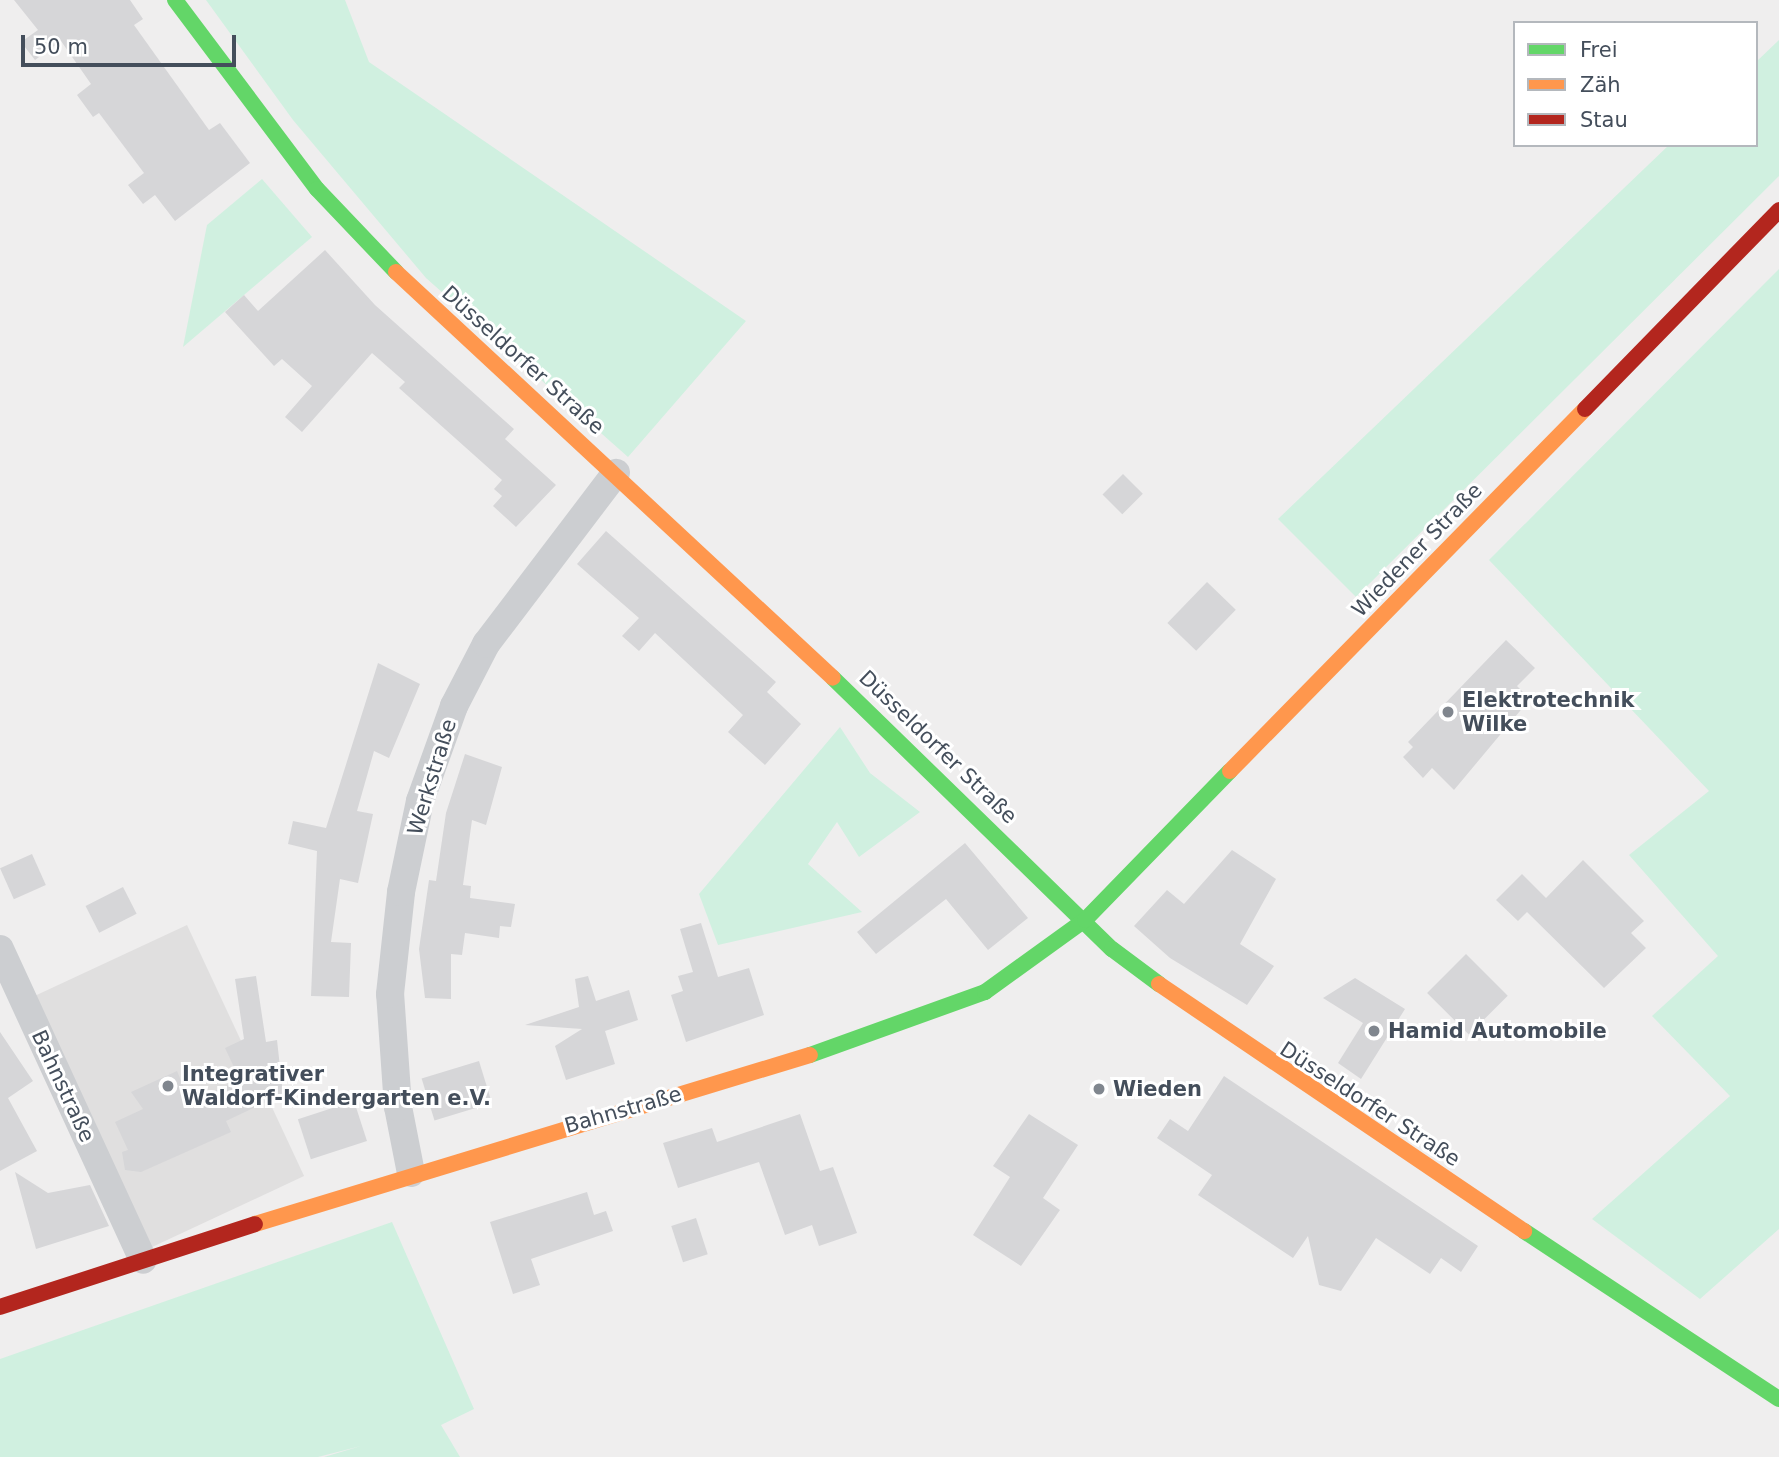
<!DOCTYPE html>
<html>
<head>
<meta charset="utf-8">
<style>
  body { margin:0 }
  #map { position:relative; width:1779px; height:1457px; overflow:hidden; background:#efeeee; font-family:"DejaVu Sans",sans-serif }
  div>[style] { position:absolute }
  .education>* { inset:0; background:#e0dfdf; transform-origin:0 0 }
  .green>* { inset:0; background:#d0f0e0 }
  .building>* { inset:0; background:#d6d6d8; transform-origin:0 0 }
  .street>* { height:28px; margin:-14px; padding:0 14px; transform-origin:14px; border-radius:14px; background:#ccced1 }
  .fast>* { height:16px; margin:-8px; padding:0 8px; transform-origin:8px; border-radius:8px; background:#63d668 }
  .slow>* { height:16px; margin:-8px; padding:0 8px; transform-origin:8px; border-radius:8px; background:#ff974d }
  .jam>* { height:16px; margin:-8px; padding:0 8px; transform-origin:8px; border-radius:8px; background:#b3261e }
  .dots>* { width:19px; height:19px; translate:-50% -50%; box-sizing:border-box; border:4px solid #fff; border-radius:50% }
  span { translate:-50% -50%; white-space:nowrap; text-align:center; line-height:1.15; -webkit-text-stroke:6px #fff; paint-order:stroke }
  .street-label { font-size:21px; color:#444e5b }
  .poi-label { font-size:21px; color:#444e5b; font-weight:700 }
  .left { translate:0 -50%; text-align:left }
  .legend { position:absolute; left:1513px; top:21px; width:245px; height:126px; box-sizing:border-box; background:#fff; border:2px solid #b4b8bd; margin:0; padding:9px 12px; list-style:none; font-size:21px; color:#444e5b }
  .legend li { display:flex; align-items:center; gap:14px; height:35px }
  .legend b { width:35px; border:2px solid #b4b8bd }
  .scale { position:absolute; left:21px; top:35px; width:215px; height:32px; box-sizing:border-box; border:4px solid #444e5b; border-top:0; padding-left:9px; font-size:21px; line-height:24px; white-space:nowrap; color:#444e5b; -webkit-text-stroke:5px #fff; paint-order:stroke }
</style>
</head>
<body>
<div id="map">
  <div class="education">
    <i style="left:187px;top:925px;width:277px;height:170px;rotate:65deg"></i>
  </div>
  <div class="green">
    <i style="clip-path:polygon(206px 0,345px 0,369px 62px,746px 321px,628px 457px,426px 278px,293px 120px)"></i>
    <i style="clip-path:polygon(1779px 40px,1779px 176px,1356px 597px,1278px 519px,1669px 145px,1756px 145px,1756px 62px)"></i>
    <i style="clip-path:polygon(262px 179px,312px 237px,183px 347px,207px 225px)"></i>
    <i style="clip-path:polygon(1779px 269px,1779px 1229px,1700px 1299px,1592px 1219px,1730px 1096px,1652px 1016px,1718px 956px,1629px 855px,1709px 791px,1489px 560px)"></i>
    <i style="clip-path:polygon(840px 727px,870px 773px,920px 812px,859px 857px,837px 822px,808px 864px,862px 912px,718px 945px,699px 894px)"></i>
    <i style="clip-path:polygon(392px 1222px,474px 1409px,441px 1425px,460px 1457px,324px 1457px,361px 1446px,318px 1457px,0 1457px,0 1359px)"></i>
  </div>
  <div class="building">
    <i style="clip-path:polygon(14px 0,130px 0,143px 19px,134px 25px,209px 130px,220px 123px,250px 163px,175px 221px,155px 195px,143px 204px,128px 185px,144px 173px,99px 113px,93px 117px,77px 95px,91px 84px,61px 41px,35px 60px,21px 42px,38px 30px)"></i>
    <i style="clip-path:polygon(325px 250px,375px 305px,514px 429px,505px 439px,556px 485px,516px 527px,493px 506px,502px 496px,494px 489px,502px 480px,399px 388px,405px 382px,372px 353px,302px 432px,285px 417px,312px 386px,282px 359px,274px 366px,225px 312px,244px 295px,258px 311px)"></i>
    <i style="left:1123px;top:474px;width:28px;height:29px;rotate:45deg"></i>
    <i style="clip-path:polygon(606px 531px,776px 682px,767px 692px,801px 724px,765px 765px,728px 732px,743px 715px,655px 633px,639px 651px,622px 636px,639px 618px,577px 564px)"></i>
    <i style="left:1207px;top:582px;width:40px;height:57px;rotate:44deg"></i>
    <i style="clip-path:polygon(1506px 640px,1535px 668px,1517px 686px,1530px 699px,1454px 790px,1432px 768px,1423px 778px,1403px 757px,1413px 747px,1408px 742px)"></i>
    <i style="clip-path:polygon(378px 663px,420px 684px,389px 758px,374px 751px,357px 811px,373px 814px,358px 883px,340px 879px,331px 942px,351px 943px,349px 997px,311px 996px,317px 851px,288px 844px,293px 821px,326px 828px)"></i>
    <i style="clip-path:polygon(465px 754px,502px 767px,486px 825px,472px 820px,463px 885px,471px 886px,470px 898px,515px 904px,511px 927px,500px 926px,499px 938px,465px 933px,462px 955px,451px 954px,451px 999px,425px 998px,419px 949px,429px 880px,436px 881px,446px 813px)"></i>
    <i style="clip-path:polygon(965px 843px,1028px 918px,988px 950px,946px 899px,876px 954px,857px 932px)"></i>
    <i style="clip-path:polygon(1232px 850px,1276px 879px,1240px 944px,1274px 966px,1247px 1005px,1170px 958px,1134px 926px,1167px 890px,1184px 904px)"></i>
    <i style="left:32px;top:854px;width:34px;height:35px;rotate:66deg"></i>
    <i style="clip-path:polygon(1583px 860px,1644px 921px,1631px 933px,1646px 948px,1604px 988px,1527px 912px,1518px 921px,1496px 900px,1522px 874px,1546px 898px)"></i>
    <i style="left:123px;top:887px;width:30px;height:42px;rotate:63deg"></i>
    <i style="clip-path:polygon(701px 923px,718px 977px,749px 968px,764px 1015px,686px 1042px,671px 995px,683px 991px,678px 976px,693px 972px,680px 929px)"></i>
    <i style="left:1466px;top:954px;width:59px;height:55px;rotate:45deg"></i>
    <i style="clip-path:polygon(256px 976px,266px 1042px,277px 1040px,283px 1094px,226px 1121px,231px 1132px,141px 1172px,125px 1170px,122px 1152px,128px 1150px,115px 1122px,143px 1109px,131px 1092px,177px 1071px,190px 1102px,240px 1080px,225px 1048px,244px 1039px,235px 979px)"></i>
    <i style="clip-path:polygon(588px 976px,596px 1001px,629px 990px,638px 1020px,605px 1031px,615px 1064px,566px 1080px,555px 1046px,582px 1029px,525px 1025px,579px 1007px,575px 979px)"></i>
    <i style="clip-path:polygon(1355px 978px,1405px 1009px,1361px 1079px,1338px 1063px,1363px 1023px,1323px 998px)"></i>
    <i style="clip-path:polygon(0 1032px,33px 1081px,8px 1098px,37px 1151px,0 1171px)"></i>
    <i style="left:479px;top:1061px;width:44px;height:60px;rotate:73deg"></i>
    <i style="clip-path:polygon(1224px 1076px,1478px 1246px,1461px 1272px,1441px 1258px,1430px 1274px,1376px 1238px,1341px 1291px,1319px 1285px,1308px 1236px,1293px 1258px,1198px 1195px,1212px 1175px,1157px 1138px,1170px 1119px,1188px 1131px)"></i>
    <i style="left:354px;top:1101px;width:42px;height:59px;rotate:72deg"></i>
    <i style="clip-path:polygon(800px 1114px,820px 1171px,833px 1167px,857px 1233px,819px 1246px,812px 1225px,785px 1235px,759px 1162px,678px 1188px,663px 1143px,712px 1128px,717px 1142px)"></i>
    <i style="clip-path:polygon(1029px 1114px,1078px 1145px,1043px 1198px,1060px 1210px,1021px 1266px,973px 1235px,1010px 1177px,993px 1166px)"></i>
    <i style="clip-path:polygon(15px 1172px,48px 1193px,90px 1185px,109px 1226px,36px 1249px)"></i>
    <i style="clip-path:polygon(587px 1192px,594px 1215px,606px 1211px,613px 1231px,531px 1259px,540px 1285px,513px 1294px,490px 1222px)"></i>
    <i style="left:696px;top:1218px;width:38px;height:26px;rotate:72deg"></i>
  </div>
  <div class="street">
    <i style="left:0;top:949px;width:342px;rotate:65.3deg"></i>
    <i style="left:411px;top:1173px;width:67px;rotate:-101.1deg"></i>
    <i style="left:398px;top:1107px;width:113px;rotate:-94deg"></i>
    <i style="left:390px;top:994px;width:103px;rotate:-83.8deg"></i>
    <i style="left:401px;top:892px;width:93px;rotate:-78.2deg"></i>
    <i style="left:420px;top:801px;width:101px;rotate:-70.3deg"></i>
    <i style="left:454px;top:706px;width:70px;rotate:-62.7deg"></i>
    <i style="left:486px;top:644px;width:215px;rotate:-52.8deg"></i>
  </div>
  <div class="fast">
    <i style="left:175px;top:0;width:236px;rotate:53.1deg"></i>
    <i style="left:317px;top:189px;width:115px;rotate:46.4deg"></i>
    <i style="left:833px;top:678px;width:389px;rotate:44.2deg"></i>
    <i style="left:1112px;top:949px;width:59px;rotate:36.7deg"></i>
    <i style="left:810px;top:1055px;width:186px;rotate:-19.8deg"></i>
    <i style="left:985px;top:992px;width:123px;rotate:-35.8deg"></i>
    <i style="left:1085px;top:920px;width:208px;rotate:-45.8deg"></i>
    <i style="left:1524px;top:1231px;width:305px;rotate:33.4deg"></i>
  </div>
  <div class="slow">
    <i style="left:396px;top:272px;width:596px;rotate:42.89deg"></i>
    <i style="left:1230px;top:771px;width:507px;rotate:-45.56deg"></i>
    <i style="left:1159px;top:984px;width:441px;rotate:34.1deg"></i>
    <i style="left:255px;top:1224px;width:580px;rotate:-16.94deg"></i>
  </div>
  <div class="jam">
    <i style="left:1585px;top:409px;width:278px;rotate:-45.7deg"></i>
    <i style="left:0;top:1307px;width:268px;rotate:-18deg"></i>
  </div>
  <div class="dots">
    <i style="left:1448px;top:712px;background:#80868e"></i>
    <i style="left:1374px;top:1031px;background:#80868e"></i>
    <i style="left:168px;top:1086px;background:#80868e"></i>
    <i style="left:1099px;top:1089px;background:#80868e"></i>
  </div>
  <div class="street-label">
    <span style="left:523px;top:360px;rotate:42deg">Düsseldorfer Straße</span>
    <span style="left:1417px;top:550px;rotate:-46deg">Wiedener Straße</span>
    <span style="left:938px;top:747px;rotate:44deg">Düsseldorfer Straße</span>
    <span style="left:432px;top:777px;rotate:-73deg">Werkstraße</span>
    <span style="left:63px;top:1086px;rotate:65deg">Bahnstraße</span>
    <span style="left:1370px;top:1104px;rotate:33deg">Düsseldorfer Straße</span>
    <span style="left:623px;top:1110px;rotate:-16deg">Bahnstraße</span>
  </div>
  <div class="poi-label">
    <span class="left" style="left:1462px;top:712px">Elektrotechnik<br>Wilke</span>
    <span class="left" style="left:1388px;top:1031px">Hamid Automobile</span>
    <span class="left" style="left:182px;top:1086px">Integrativer<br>Waldorf-Kindergarten e.V.</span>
    <span class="left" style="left:1113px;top:1089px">Wieden</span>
  </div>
  <ul class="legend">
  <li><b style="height:9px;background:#63d668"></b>Frei</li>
  <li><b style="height:9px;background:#ff974d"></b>Zäh</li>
  <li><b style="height:9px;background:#b3261e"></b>Stau</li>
  </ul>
  <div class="scale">50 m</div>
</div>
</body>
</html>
